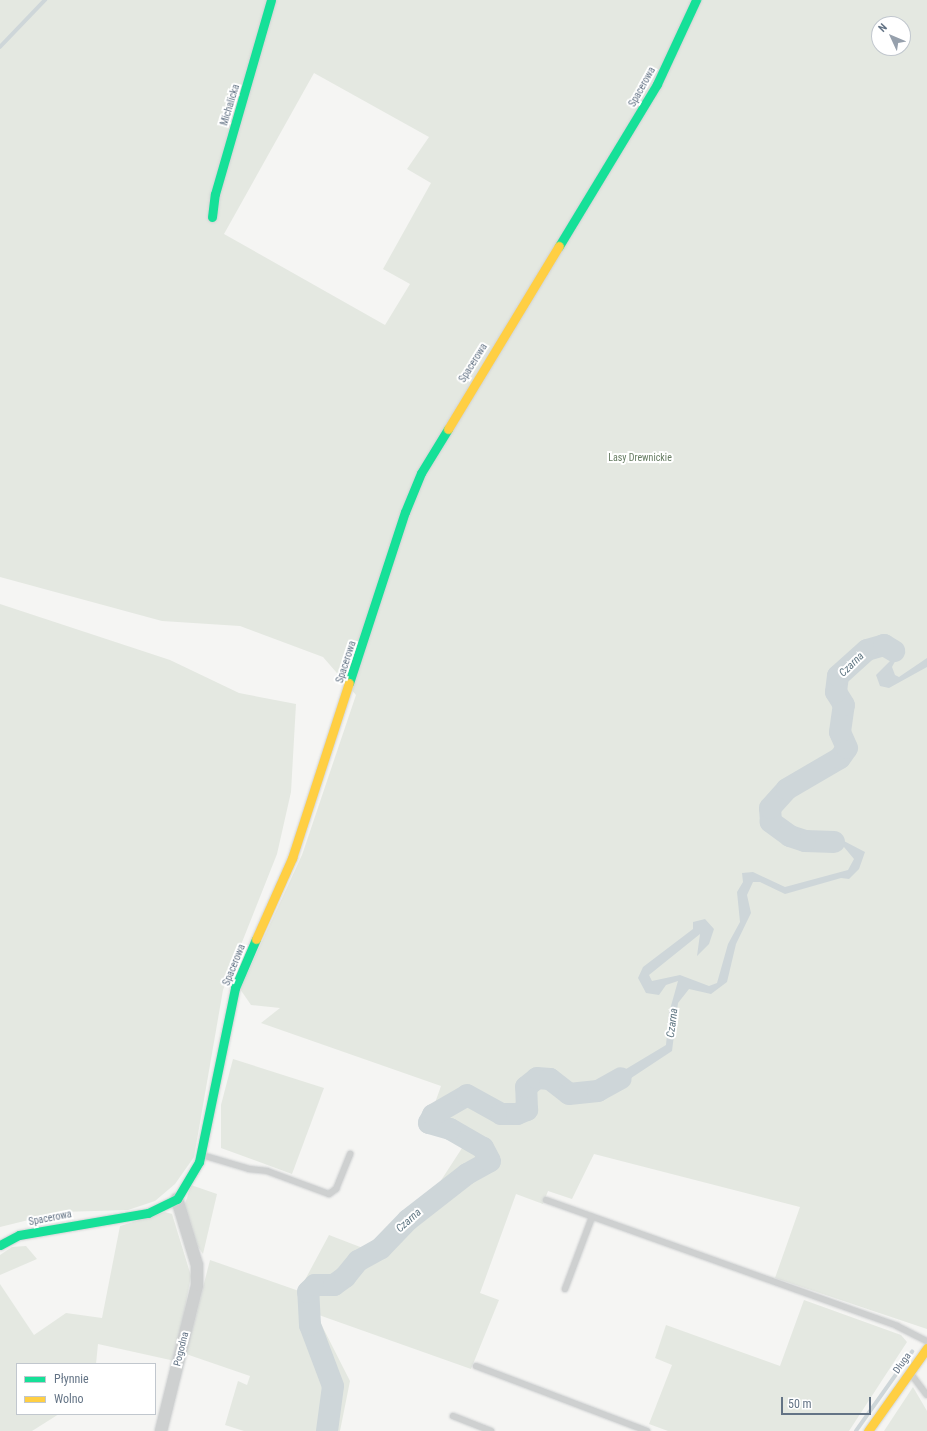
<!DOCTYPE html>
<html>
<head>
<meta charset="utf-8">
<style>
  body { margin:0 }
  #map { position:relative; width:927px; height:1431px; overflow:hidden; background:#f5f5f3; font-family:"Roboto Condensed",sans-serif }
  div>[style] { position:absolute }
  .green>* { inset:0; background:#e4e8e1 }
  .water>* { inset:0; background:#ced6d9 }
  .stream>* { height:3.5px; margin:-1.75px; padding:0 1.75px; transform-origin:1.75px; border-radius:1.75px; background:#ced6d9 }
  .river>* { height:22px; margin:-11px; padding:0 11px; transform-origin:11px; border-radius:11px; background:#ced6d9 }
  .roads { filter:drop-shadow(0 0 1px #d0d2d3) drop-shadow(0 0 1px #d0d2d3) }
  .lane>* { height:6px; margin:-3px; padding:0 3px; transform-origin:3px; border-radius:3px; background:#ced0d0 }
  .street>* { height:12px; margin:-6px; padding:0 6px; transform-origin:6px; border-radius:6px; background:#ced0d0 }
  .fast>* { height:9px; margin:-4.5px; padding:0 4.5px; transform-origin:4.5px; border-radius:4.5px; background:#16e098 }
  .slow>* { height:9px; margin:-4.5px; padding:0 4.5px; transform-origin:4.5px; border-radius:4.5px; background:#ffcf43 }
  span { translate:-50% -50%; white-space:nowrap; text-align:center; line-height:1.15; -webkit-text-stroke:4px #fff; paint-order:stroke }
  .street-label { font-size:10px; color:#637385 }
  .park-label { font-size:10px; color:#667c62 }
  .water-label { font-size:11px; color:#5f7682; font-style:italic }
  .legend { position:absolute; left:16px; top:1363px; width:140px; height:52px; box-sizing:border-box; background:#fff; border:1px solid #c1c7ce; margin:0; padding:5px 7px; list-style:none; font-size:12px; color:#637385 }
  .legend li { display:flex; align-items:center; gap:8px; height:20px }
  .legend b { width:20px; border:1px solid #c1c7ce }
  .north { position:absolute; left:871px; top:16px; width:40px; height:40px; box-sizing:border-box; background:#fff; border:1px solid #c1c7ce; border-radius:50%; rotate:314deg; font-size:11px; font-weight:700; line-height:16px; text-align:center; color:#637385 }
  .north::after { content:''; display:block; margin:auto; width:14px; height:18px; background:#96a0ac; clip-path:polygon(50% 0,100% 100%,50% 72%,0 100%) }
  .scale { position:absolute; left:781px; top:1397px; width:90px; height:18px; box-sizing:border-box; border:2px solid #637385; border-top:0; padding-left:5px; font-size:12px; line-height:14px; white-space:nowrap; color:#637385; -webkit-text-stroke:3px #fff; paint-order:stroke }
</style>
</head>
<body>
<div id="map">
  <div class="green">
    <i style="clip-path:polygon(evenodd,0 0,927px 0,927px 1329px,775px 1278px,800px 1207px,594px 1154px,572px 1199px,548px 1191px,543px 1204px,516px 1194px,480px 1293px,499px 1300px,471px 1369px,316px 1314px,350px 1381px,340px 1431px,244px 1431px,225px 1425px,238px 1381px,247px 1385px,250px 1376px,186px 1354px,210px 1260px,299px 1291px,329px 1235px,368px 1250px,438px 1185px,464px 1145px,439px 1133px,425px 1131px,441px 1086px,261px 1023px,280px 1008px,251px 1005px,240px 989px,302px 855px,356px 695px,323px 657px,240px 626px,162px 621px,0 577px,0 0,879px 24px,903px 24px,903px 48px,879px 48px,879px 24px,0 0,314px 73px,429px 137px,407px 169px,431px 183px,383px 269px,410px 284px,385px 325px,224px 234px,314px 73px)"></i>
    <i style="clip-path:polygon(0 604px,170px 660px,239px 693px,296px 704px,291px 792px,277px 854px,223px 990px,194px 1157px,175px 1184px,155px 1201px,128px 1210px,61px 1212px,0 1227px)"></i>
    <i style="clip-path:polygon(233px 1059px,324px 1088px,292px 1174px,221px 1148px,221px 1105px)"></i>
    <i style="clip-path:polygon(191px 1185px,217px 1194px,203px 1254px,194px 1241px,184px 1207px)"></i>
    <i style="clip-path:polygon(165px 1212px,172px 1214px,191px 1276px,175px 1361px,98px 1344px,96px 1364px,17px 1364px,17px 1414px,59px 1414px,32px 1431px,0 1431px,0 1284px,34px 1335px,66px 1313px,102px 1318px,120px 1226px)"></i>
    <i style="clip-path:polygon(26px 1246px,37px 1259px,0 1275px,0 1255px,12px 1247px)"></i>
    <i style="clip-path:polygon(804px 1300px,901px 1335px,907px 1342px,849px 1431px,668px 1431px,649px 1424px,672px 1365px,655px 1358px,666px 1325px,780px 1366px)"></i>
    <i style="clip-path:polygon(913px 1387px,927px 1411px,927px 1431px,884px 1431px)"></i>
  </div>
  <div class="water">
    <i style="clip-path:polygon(890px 640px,896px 640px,902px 648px,892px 667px,895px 675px,899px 677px,927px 658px,927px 667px,889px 688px,880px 686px,876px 675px,890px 661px,889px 653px,874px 652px,869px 656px,866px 644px)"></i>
    <i style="clip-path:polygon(822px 837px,840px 839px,865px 852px,859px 869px,849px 879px,841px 878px,785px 894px,760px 882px,753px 882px,747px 895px,751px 913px,736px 944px,727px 982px,711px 994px,689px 989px,678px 1003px,672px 1051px,619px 1086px,597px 1094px,596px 1087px,666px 1045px,669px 1013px,678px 981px,666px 985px,659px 995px,646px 993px,638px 978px,643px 967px,693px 929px,693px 922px,705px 919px,714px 929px,709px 944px,697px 956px,700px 934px,649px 975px,652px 981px,680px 975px,709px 986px,717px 983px,728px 944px,740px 922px,737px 892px,743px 882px,742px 873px,753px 872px,785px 887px,848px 870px,854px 859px,844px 847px,821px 843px,814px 847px,802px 843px,806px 838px)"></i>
  </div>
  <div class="stream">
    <i style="left:0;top:47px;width:65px;rotate:-46.2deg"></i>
    <i style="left:856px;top:1431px;width:97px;rotate:-54.7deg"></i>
  </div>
  <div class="river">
    <i style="left:834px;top:842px;width:29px;rotate:-178deg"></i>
    <i style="left:805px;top:841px;width:16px;rotate:-162deg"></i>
    <i style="left:790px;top:836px;width:24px;rotate:-144deg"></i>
    <i style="left:771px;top:822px;width:14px;rotate:-94deg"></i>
    <i style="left:770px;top:808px;width:25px;rotate:-48deg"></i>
    <i style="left:787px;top:789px;width:61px;rotate:-30.3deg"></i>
    <i style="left:840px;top:758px;width:12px;rotate:-55deg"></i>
    <i style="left:847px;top:748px;width:17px;rotate:-114deg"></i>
    <i style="left:840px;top:732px;width:27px;rotate:-82deg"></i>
    <i style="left:844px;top:705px;width:15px;rotate:-122deg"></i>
    <i style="left:836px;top:692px;width:16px;rotate:-83deg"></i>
    <i style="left:838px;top:676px;width:39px;rotate:-42deg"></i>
    <i style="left:867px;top:650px;width:18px;rotate:-16deg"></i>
    <i style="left:884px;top:645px;width:12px;rotate:31deg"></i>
    <i style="left:327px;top:1431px;width:45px;rotate:-82.4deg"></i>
    <i style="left:333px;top:1386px;width:65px;rotate:-110.7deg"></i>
    <i style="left:310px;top:1325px;width:33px;rotate:-93deg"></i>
    <i style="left:308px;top:1292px;width:10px;rotate:-45deg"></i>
    <i style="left:315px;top:1285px;width:19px"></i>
    <i style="left:334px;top:1285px;width:14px;rotate:-36deg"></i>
    <i style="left:345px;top:1277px;width:21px;rotate:-51deg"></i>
    <i style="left:358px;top:1261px;width:26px;rotate:-29deg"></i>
    <i style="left:381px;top:1248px;width:39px;rotate:-46deg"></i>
    <i style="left:408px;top:1220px;width:75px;rotate:-37.9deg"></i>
    <i style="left:467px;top:1174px;width:26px;rotate:-29deg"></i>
    <i style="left:490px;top:1161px;width:15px;rotate:-118deg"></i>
    <i style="left:483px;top:1148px;width:38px;rotate:-150deg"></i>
    <i style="left:450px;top:1129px;width:22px;rotate:-164deg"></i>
    <i style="left:429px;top:1123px;width:9px;rotate:-63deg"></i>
    <i style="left:433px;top:1115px;width:39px;rotate:-30deg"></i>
    <i style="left:467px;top:1095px;width:39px;rotate:29deg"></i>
    <i style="left:501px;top:1114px;width:16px"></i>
    <i style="left:517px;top:1114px;width:11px;rotate:-22deg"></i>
    <i style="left:527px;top:1110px;width:23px;rotate:-92deg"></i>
    <i style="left:526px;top:1087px;width:14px;rotate:-39deg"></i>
    <i style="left:537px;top:1078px;width:13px;rotate:4deg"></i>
    <i style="left:550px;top:1079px;width:24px;rotate:38deg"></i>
    <i style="left:569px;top:1094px;width:29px;rotate:-6deg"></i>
    <i style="left:598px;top:1091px;width:26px;rotate:-29deg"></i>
  </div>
  <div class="roads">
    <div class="lane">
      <i style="left:202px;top:1155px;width:49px;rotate:16.6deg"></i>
      <i style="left:249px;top:1169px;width:18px;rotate:6deg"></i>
      <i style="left:267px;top:1171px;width:66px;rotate:20.4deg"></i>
      <i style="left:329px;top:1194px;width:9px;rotate:-36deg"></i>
      <i style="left:336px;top:1189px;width:38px;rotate:-68deg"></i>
      <i style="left:546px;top:1200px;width:373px;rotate:19.7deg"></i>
      <i style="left:897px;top:1326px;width:34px;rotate:27deg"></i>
      <i style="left:565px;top:1289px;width:77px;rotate:-69.4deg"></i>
      <i style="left:476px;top:1366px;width:183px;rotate:20.8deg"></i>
      <i style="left:911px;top:1374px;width:26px;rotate:53deg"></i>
      <i style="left:453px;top:1416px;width:41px;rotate:21.5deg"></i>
    </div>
    <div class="street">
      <i style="left:161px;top:1431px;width:150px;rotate:-76.1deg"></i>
      <i style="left:197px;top:1285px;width:20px;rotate:-90deg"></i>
      <i style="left:197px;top:1265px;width:69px;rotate:-106.9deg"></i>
    </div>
    <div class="fast">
      <i style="left:212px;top:217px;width:23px;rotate:-83deg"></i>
      <i style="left:215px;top:194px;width:202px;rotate:-73.9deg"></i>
      <i style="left:559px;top:246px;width:189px;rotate:-58.8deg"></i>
      <i style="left:657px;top:84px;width:93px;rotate:-65.1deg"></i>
      <i style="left:349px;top:683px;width:180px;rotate:-71.9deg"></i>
      <i style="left:405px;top:512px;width:42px;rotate:-67.7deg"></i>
      <i style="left:421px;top:473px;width:52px;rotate:-58.5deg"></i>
      <i style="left:0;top:1245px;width:21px;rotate:-28deg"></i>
      <i style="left:19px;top:1235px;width:131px;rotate:-9.7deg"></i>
      <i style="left:148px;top:1213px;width:32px;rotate:-26deg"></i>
      <i style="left:177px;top:1199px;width:43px;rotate:-59.3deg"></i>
      <i style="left:199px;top:1162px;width:178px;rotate:-78.3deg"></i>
      <i style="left:235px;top:988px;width:53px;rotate:-66.8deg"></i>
    </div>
    <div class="slow">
      <i style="left:448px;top:429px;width:214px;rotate:-58.8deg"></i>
      <i style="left:256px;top:939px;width:89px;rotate:-66deg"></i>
      <i style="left:292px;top:858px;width:184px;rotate:-72deg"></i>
      <i style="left:868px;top:1431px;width:102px;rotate:-54.6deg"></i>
    </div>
  </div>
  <div class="street-label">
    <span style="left:642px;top:87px;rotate:-61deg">Spacerowa</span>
    <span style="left:230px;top:105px;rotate:-73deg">Michalicka</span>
    <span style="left:473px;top:363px;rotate:-58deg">Spacerowa</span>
    <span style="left:346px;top:662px;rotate:-72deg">Spacerowa</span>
    <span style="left:234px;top:965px;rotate:-68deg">Spacerowa</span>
    <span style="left:50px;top:1218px;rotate:-11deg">Spacerowa</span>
    <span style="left:181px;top:1349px;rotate:-76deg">Pogodna</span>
    <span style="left:902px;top:1363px;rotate:-54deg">Długa</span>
  </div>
  <div class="park-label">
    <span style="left:640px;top:458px">Lasy Drewnickie</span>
  </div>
  <div class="water-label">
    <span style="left:852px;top:665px;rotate:-44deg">Czarna</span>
    <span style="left:673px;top:1023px;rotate:-83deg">Czarna</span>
    <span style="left:409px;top:1221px;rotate:-42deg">Czarna</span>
  </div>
  <ul class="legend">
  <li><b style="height:5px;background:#16e098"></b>Płynnie</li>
  <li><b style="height:5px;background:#ffcf43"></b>Wolno</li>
  </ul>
  <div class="north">N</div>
  <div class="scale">50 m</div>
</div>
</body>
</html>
